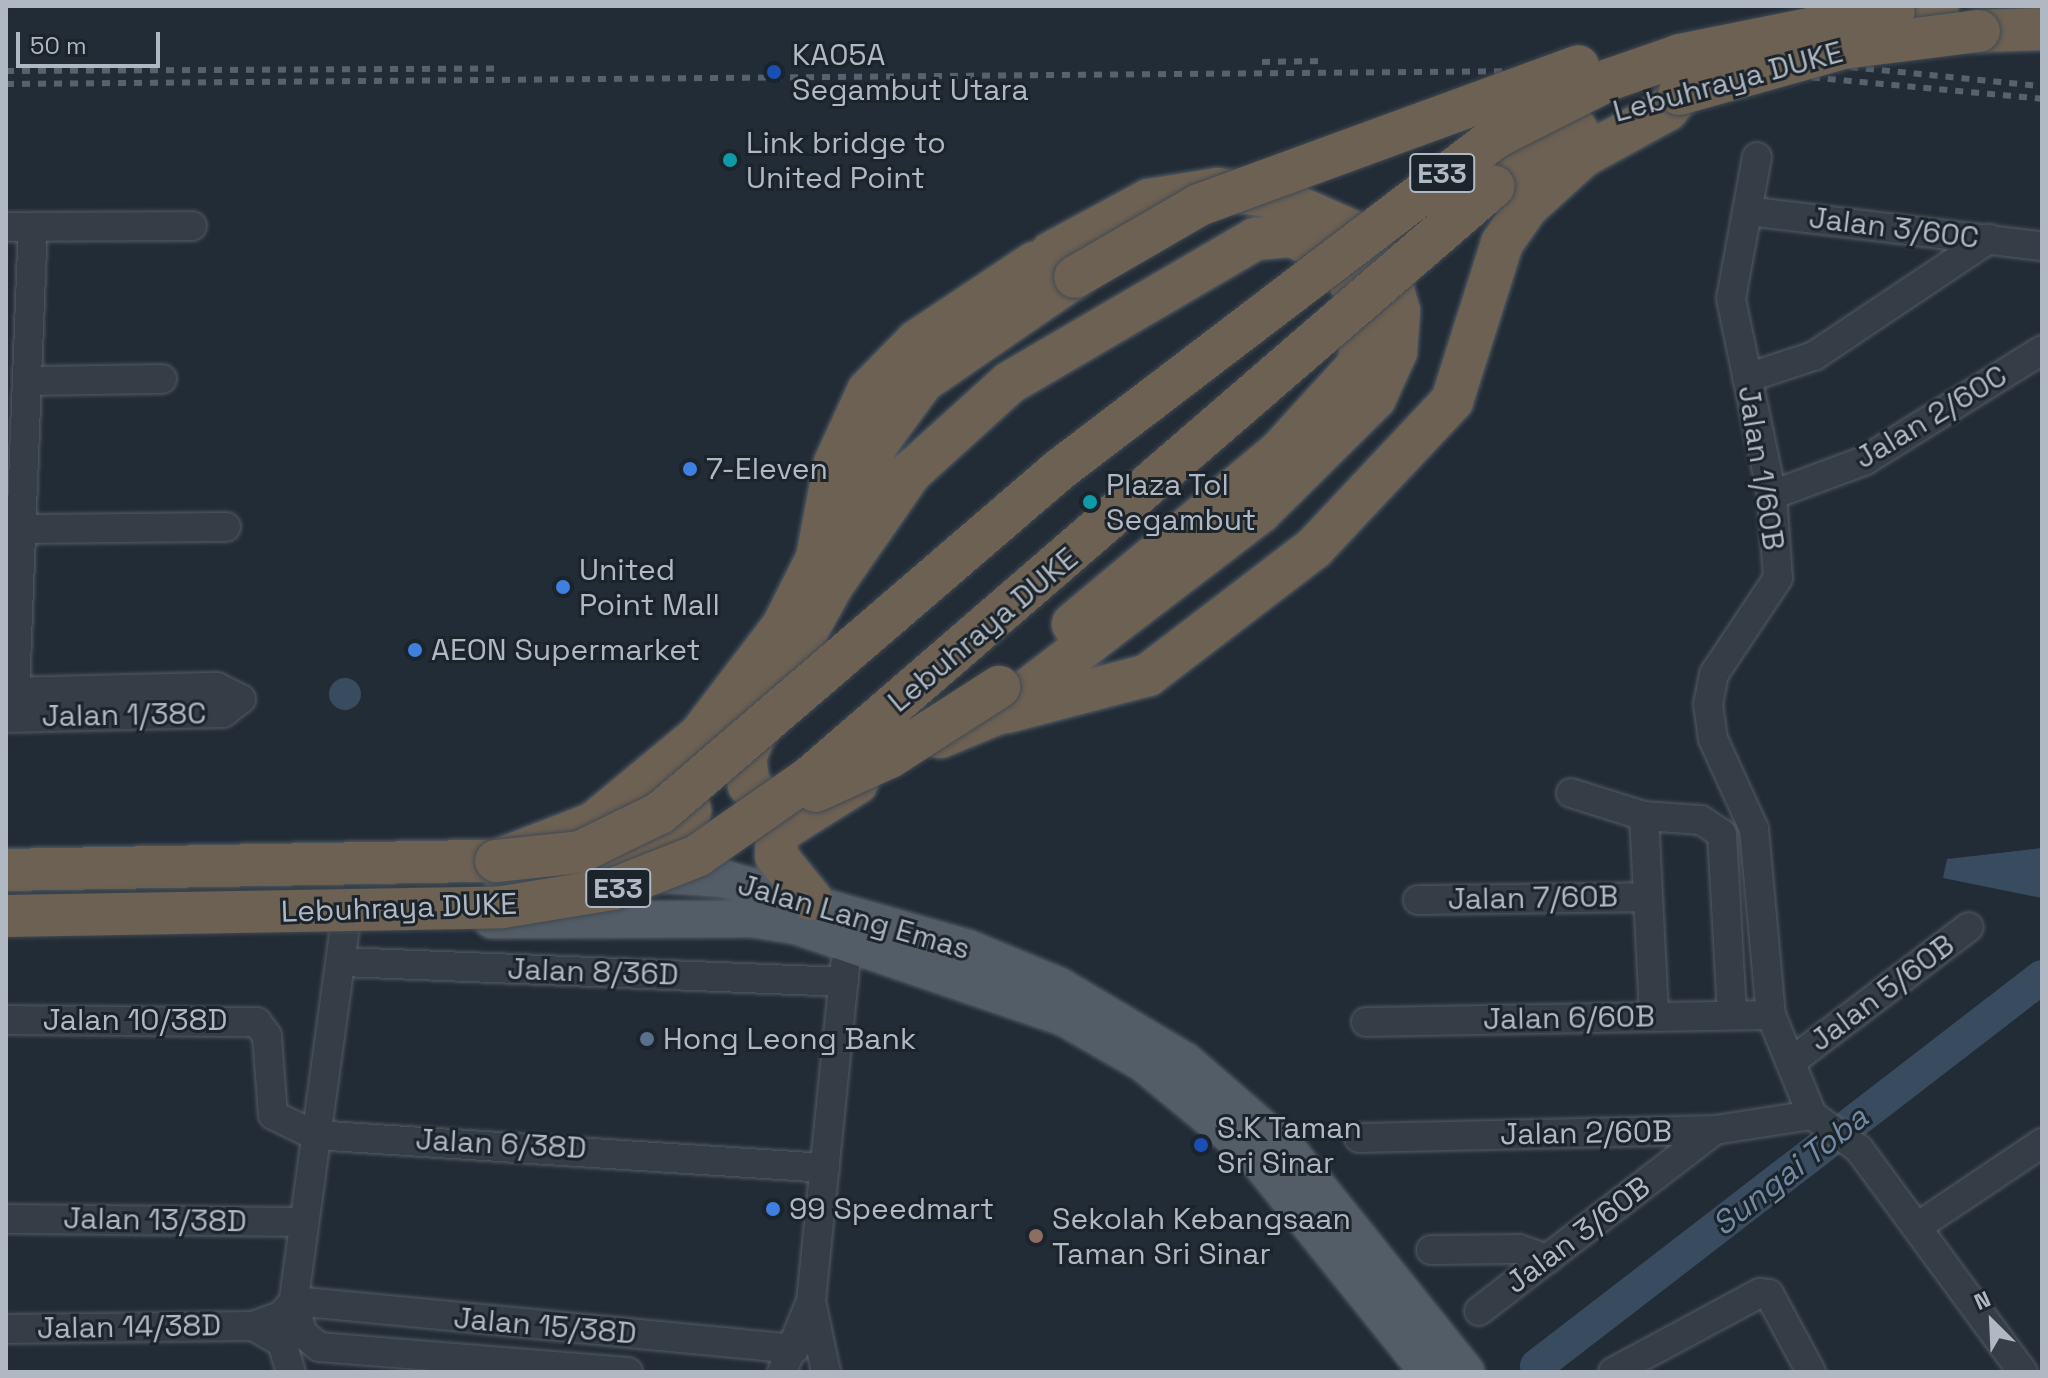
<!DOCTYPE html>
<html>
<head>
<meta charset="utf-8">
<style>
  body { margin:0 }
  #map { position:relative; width:2048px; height:1378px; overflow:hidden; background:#222c36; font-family:"Space Grotesk",sans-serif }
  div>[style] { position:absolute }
  .water>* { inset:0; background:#394b5f }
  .round { border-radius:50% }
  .river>* { height:34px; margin:-17px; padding:0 17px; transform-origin:17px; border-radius:17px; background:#394b5f }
  .roads { filter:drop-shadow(0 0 2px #535c65) drop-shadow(0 0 2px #535c65) }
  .minor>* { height:28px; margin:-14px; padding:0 14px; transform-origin:14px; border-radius:14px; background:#353e47 }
  .major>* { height:36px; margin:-18px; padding:0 18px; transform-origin:18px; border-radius:18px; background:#535d67 }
  .highway>* { height:42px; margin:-21px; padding:0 21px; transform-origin:21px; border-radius:21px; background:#6c6153 }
  .rail>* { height:6px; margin-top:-3px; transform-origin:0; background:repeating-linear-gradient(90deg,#58626e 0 8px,transparent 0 16px) }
  .bridges { filter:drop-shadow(0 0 2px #404952) drop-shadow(0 0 2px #404952) }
  .highway-bridge>* { height:42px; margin:-21px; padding:0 21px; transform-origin:21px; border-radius:21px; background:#6c6153 }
  .dots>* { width:22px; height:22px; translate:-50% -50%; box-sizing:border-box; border:4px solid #1b232b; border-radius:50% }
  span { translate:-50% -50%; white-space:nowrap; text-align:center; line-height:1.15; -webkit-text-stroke:6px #1b232b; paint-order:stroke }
  .shield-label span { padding:2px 6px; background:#1b232b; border:2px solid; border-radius:6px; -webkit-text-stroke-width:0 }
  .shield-label { font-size:28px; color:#b0b9c3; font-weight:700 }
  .poi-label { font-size:30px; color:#b0b9c3 }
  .left { translate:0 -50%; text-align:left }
  .street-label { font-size:30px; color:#b0b9c3 }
  .water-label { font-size:32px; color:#728ba5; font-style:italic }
  .frame { position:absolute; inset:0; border:8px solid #b0b9c3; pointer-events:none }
  .north { position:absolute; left:1952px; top:1282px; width:80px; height:80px; -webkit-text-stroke:6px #1b232b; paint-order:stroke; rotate:336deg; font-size:22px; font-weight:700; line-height:32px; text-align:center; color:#b0b9c3 }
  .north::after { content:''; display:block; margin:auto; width:28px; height:36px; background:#b0b9c3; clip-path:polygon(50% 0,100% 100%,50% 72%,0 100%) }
  .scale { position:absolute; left:16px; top:32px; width:144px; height:36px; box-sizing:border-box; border:4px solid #b0b9c3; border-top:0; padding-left:10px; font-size:24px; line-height:28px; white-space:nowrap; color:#b0b9c3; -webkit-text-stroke:6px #1b232b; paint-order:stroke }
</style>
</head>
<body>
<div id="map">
  <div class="water">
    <i class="round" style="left:329px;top:678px;width:32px;height:32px"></i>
    <i style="clip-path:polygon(2042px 848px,2042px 898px,1943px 878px,1947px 859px)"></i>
  </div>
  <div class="river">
    <i style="left:1537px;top:1366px;width:637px;rotate:-37.61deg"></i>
  </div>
  <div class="roads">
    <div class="minor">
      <i style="left:1757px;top:157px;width:144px;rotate:100.4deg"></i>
      <i style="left:1731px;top:299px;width:200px;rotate:78.2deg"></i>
      <i style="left:1772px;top:495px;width:83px;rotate:85.9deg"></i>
      <i style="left:1778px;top:578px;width:115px;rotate:123.7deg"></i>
      <i style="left:1714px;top:674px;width:31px;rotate:101deg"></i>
      <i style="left:1708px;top:704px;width:35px;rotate:82deg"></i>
      <i style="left:1713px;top:739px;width:99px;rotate:65.5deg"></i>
      <i style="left:1754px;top:829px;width:187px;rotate:84.8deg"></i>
      <i style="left:1771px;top:1015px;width:108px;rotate:67.7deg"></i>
      <i style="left:1812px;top:1115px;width:58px;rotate:35.9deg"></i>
      <i style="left:1859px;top:1149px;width:277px;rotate:53.7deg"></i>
      <i style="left:1747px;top:211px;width:297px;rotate:6.8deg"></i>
      <i style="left:6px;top:227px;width:186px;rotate:-0.3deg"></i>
      <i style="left:1747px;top:378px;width:71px;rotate:-18.2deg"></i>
      <i style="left:1814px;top:356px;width:211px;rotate:-33.8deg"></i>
      <i style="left:29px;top:381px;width:133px;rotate:-0.9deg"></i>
      <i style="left:1772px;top:495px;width:98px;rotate:-20.3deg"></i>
      <i style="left:1864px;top:461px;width:210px;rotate:-31.9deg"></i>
      <i style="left:24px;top:529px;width:202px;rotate:-0.6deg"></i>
      <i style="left:6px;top:692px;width:211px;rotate:-1.4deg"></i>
      <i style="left:217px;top:687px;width:27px;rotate:27deg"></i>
      <i style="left:241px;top:699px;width:23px;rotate:142deg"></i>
      <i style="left:223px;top:713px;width:217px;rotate:178.7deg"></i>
      <i style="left:14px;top:717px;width:489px;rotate:-87.8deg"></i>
      <i style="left:1571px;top:793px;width:77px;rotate:17.5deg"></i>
      <i style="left:1644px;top:816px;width:57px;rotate:4deg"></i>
      <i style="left:1701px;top:820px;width:25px;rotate:34deg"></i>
      <i style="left:1722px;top:834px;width:181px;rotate:86.8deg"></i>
      <i style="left:1644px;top:816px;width:200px;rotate:87.1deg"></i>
      <i style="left:1418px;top:900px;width:230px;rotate:-0.7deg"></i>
      <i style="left:346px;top:919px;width:386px;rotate:97.8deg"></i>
      <i style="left:294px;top:1301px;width:33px;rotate:76deg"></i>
      <i style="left:302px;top:1333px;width:22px;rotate:39deg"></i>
      <i style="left:319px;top:1347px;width:310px;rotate:4.6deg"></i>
      <i style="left:342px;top:962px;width:502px;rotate:2.28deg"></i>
      <i style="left:6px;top:1020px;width:251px;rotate:0.5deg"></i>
      <i style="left:257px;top:1022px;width:17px;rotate:54deg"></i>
      <i style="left:267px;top:1036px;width:79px;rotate:85.7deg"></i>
      <i style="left:273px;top:1115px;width:46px;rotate:26deg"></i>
      <i style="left:314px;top:1135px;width:512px;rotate:3.69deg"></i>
      <i style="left:1366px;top:1022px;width:405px;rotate:-1deg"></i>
      <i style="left:1795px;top:1059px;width:218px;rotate:-37.2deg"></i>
      <i style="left:1359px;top:1138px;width:356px;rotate:-1.3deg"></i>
      <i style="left:1715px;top:1130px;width:98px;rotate:-8.8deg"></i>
      <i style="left:6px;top:1219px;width:298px;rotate:0.6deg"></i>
      <i style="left:1917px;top:1227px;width:151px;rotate:-33.9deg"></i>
      <i style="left:1431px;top:1250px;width:88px;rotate:-0.7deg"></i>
      <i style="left:1519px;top:1249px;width:30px;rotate:20deg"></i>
      <i style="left:294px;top:1301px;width:503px;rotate:5.47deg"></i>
      <i style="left:812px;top:1306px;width:67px;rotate:78deg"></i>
      <i style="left:1479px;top:1311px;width:297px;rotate:-37.5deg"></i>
      <i style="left:253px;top:1326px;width:34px;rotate:30deg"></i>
      <i style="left:282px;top:1343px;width:30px;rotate:73deg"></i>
      <i style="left:6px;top:1329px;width:247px;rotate:-0.7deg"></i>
      <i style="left:253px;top:1326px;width:30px;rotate:-20deg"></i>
      <i style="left:281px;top:1316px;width:20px;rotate:-49deg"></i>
      <i style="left:782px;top:1372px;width:77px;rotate:-67.8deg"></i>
      <i style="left:811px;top:1301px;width:338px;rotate:-84.2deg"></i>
      <i style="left:1613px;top:1372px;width:167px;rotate:-28.3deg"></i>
      <i style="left:1760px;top:1293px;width:9px;rotate:6deg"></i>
      <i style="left:1769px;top:1294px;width:89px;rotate:61.7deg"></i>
    </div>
    <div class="major">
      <i style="left:502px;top:877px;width:138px;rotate:-1.7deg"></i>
      <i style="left:640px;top:873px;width:85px;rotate:4deg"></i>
      <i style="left:725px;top:879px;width:252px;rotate:15.9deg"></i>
      <i style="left:967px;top:948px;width:100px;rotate:22.4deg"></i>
      <i style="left:1059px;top:986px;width:147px;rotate:30.8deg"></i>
      <i style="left:1185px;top:1061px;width:138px;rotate:40.9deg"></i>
      <i style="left:1289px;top:1151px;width:283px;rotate:51.3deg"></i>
      <i style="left:492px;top:920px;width:260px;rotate:-0.2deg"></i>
      <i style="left:752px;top:919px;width:46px;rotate:8.8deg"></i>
      <i style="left:797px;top:926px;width:281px;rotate:18.9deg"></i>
      <i style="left:1063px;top:1017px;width:92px;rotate:29.9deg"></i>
      <i style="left:1143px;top:1063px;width:143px;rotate:39.6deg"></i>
      <i style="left:1253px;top:1154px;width:280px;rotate:51.2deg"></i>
    </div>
    <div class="highway">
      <i style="left:1894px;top:12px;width:44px;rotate:-7.8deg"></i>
      <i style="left:1979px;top:31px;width:63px;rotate:-1.8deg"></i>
      <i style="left:1494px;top:186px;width:100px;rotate:-34deg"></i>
      <i style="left:831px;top:587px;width:140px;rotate:-55.2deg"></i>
      <i style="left:911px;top:472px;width:132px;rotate:-42.2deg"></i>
      <i style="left:1009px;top:383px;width:285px;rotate:-30.3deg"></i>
      <i style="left:1255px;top:239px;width:37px;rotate:-5deg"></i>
      <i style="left:1292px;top:236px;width:43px;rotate:24.8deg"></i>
      <i style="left:1331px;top:254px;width:58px;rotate:56.3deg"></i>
      <i style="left:1363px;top:302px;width:62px;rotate:93.7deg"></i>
      <i style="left:1359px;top:364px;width:118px;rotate:132.2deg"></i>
      <i style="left:1280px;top:451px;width:270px;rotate:140.1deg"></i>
      <i style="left:1007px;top:712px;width:146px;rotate:-14.7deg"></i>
      <i style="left:1148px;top:675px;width:209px;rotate:-37.4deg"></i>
      <i style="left:1314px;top:548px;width:202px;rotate:-46.8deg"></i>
      <i style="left:1452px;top:401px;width:166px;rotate:-72.4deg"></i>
      <i style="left:1502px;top:243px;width:44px;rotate:-55.2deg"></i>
      <i style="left:1527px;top:207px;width:76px;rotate:-42.3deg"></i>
      <i style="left:1583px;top:156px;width:96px;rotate:-28.7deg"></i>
      <i style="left:1667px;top:110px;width:20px;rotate:-53deg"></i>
      <i style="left:761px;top:718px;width:43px;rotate:111.8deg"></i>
      <i style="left:745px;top:758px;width:27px;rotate:82deg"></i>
      <i style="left:749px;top:785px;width:29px;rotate:46deg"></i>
      <i style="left:769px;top:806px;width:33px;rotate:5deg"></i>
      <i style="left:757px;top:723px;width:155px;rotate:-61.4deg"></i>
      <i style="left:831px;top:587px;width:149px;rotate:-72.4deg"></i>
      <i style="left:876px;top:445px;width:79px;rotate:-53.7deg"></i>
      <i style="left:923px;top:381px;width:184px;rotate:-34.4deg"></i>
      <i style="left:940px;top:737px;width:61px;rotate:-22.3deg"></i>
      <i style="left:996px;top:714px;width:332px;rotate:-37.4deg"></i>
      <i style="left:1260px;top:512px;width:162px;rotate:-44.7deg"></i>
      <i style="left:1375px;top:398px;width:51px;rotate:-65.5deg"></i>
      <i style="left:1396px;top:352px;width:41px;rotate:-85.8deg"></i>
      <i style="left:1399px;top:311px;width:40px;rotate:-106deg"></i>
      <i style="left:1388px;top:273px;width:43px;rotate:-122.6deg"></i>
      <i style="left:1365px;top:237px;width:98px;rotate:-156deg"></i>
      <i style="left:1275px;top:197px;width:58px;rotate:-172deg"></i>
      <i style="left:1218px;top:189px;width:70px;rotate:170.9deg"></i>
      <i style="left:1149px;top:200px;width:111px;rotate:151.6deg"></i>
      <i style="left:580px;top:866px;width:61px;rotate:-17.2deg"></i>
      <i style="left:638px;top:848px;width:64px;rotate:-35.4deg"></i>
      <i style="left:6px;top:870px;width:490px;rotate:-1.1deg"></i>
      <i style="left:496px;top:861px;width:105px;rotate:-21.2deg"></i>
      <i style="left:594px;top:823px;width:138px;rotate:-39.7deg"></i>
      <i style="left:700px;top:735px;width:137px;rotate:-52.7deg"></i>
      <i style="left:783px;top:626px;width:76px;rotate:-63.4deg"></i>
      <i style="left:817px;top:558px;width:97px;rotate:-79.3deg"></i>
      <i style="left:835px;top:463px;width:79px;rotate:-65.4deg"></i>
      <i style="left:868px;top:391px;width:70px;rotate:-45.6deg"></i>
      <i style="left:917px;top:341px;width:141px;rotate:-33.7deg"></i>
      <i style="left:811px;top:899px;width:55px;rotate:-129.1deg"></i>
      <i style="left:776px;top:856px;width:23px;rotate:-88deg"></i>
      <i style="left:777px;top:833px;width:94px;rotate:-32deg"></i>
    </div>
  </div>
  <div class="rail">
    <i style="left:1262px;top:62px;width:64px;rotate:-0.9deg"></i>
    <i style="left:1850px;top:67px;width:193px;rotate:5.7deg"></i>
    <i style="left:6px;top:71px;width:492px;rotate:-0.3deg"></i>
    <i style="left:6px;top:84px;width:1533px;rotate:-0.49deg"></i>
    <i style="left:1539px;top:71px;width:225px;rotate:0.5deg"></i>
    <i style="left:1764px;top:73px;width:279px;rotate:5.3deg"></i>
  </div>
  <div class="bridges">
    <div class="highway-bridge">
      <i style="left:1679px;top:94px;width:171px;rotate:-15.6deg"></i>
      <i style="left:1844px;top:48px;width:136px;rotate:-7.2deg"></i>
      <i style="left:1075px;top:277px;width:143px;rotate:-30.1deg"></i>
      <i style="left:1199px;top:205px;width:404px;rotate:-20.1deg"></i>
      <i style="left:816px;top:791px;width:81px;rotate:-24.7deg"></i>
      <i style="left:890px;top:757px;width:130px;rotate:-32.7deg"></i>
      <i style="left:496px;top:861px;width:84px;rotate:-6.1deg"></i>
      <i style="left:580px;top:852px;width:89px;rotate:-26deg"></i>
      <i style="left:660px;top:813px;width:526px;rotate:-40.68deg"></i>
      <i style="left:1059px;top:470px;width:549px;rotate:-37.31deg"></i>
      <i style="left:1496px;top:137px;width:129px;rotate:-26.8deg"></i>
      <i style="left:1611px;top:79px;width:73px;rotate:-19.2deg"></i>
      <i style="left:1680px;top:55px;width:218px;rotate:-11.4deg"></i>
      <i style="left:6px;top:916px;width:497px;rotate:-1deg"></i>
      <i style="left:503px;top:907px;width:111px;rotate:-9.3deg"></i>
      <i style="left:613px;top:889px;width:90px;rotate:-21.4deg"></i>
      <i style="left:697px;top:856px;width:136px;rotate:-34.9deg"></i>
      <i style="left:809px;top:778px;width:905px;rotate:-40.83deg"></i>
    </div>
  </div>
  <div class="dots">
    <i style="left:774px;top:72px;background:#1a4fb4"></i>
    <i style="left:730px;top:160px;background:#0f9aa8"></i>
    <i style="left:690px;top:469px;background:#3f7fe0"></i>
    <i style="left:1090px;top:502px;background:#0f9aa8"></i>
    <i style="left:563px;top:587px;background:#3f7fe0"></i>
    <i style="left:415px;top:650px;background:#3f7fe0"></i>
    <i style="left:647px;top:1039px;background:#5c6f8a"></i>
    <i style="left:1201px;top:1145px;background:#1a4fb4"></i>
    <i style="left:773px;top:1209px;background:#3f7fe0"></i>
    <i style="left:1036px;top:1236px;background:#8d6e63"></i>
  </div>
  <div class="shield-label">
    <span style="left:1442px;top:173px">E33</span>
    <span style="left:618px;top:888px">E33</span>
  </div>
  <div class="poi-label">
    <span class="left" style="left:792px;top:72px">KA05A<br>Segambut Utara</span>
    <span class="left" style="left:746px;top:160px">Link bridge to<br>United Point</span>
    <span class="left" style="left:706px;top:469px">7-Eleven</span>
    <span class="left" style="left:1106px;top:502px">Plaza Tol<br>Segambut</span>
    <span class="left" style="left:579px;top:587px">United<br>Point Mall</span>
    <span class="left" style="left:431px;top:650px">AEON Supermarket</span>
    <span class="left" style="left:663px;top:1039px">Hong Leong Bank</span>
    <span class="left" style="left:1217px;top:1145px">S.K Taman<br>Sri Sinar</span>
    <span class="left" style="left:789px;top:1209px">99 Speedmart</span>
    <span class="left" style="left:1052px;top:1236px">Sekolah Kebangsaan<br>Taman Sri Sinar</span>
  </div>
  <div class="street-label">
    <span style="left:1728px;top:82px;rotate:-15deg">Lebuhraya DUKE</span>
    <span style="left:1894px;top:228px;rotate:7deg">Jalan 3/60C</span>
    <span style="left:1931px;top:417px;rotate:-31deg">Jalan 2/60C</span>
    <span style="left:1761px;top:468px;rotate:81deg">Jalan 1/60B</span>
    <span style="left:983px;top:630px;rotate:-40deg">Lebuhraya DUKE</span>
    <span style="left:124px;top:715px;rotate:-1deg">Jalan 1/38C</span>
    <span style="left:1533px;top:898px;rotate:-1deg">Jalan 7/60B</span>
    <span style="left:399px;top:908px;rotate:-2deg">Lebuhraya DUKE</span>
    <span style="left:854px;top:917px;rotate:16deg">Jalan Lang Emas</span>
    <span style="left:593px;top:972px;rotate:2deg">Jalan 8/36D</span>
    <span style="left:1882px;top:993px;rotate:-37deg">Jalan 5/60B</span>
    <span style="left:1569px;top:1018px;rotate:-1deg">Jalan 6/60B</span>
    <span style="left:135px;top:1020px">Jalan 10/38D</span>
    <span style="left:1586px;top:1133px;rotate:-1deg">Jalan 2/60B</span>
    <span style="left:501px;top:1144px;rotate:3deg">Jalan 6/38D</span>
    <span style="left:155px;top:1220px;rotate:1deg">Jalan 13/38D</span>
    <span style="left:1578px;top:1235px;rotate:-37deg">Jalan 3/60B</span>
    <span style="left:545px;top:1326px;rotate:5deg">Jalan 15/38D</span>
    <span style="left:129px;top:1327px;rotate:-1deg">Jalan 14/38D</span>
  </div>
  <div class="water-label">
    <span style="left:1790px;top:1171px;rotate:-38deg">Sungai Toba</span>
  </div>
  <div class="frame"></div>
  <div class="north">N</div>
  <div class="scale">50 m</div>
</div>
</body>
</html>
